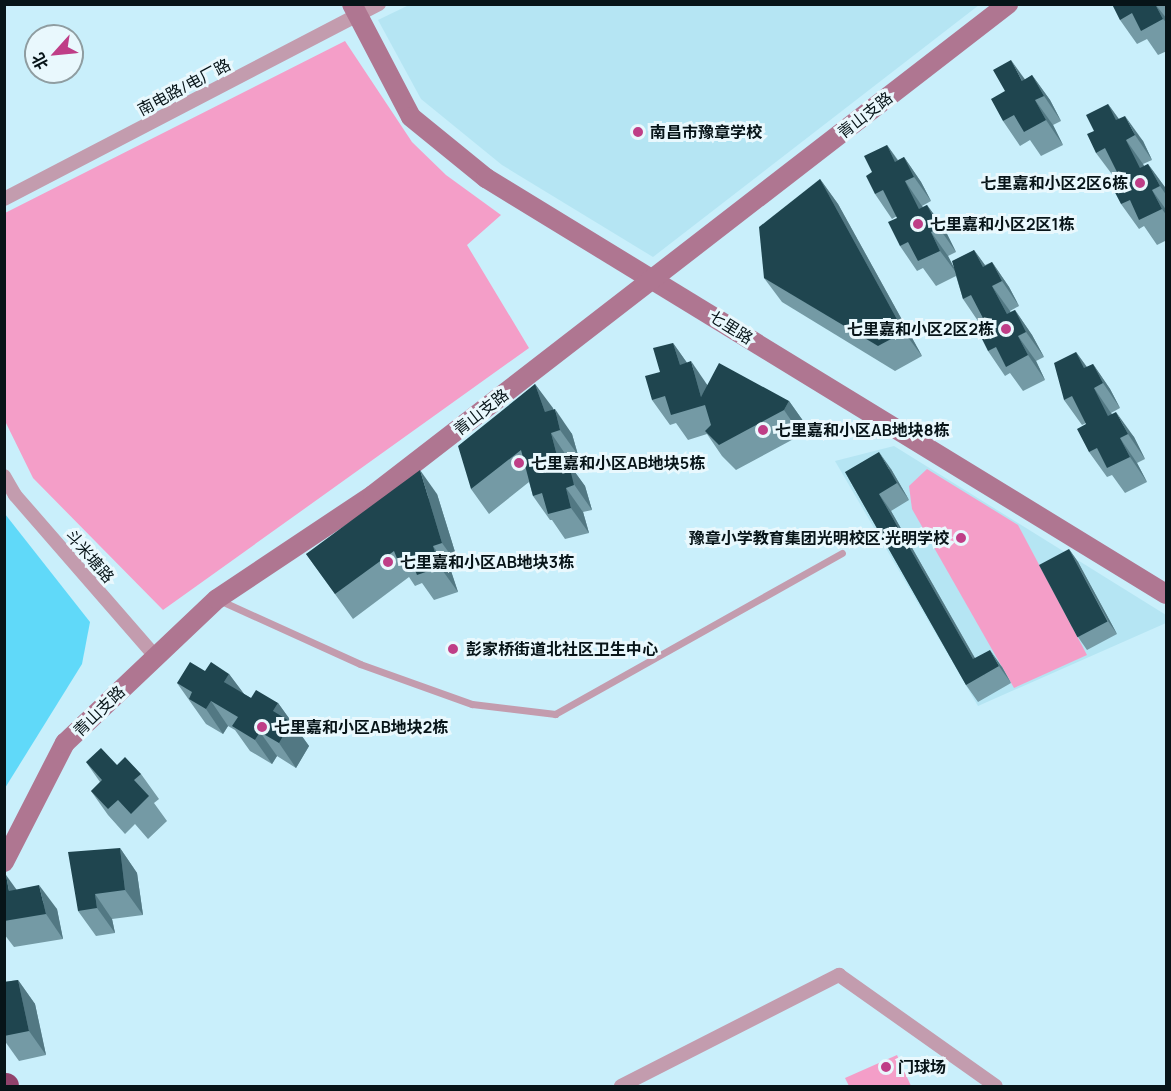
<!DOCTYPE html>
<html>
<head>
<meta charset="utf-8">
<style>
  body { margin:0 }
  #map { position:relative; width:1171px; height:1091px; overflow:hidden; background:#c9effb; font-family:Manrope,"Noto Sans SC",sans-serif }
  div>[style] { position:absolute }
  .built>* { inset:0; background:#b5e5f3 }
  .green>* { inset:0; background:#f49ec8 }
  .water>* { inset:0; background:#60d9f9 }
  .lane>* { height:7px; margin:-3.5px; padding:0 3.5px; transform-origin:3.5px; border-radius:3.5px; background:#c39cae }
  .street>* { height:14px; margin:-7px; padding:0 7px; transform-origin:7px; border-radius:7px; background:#c39cae }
  .secondary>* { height:20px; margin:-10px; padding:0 10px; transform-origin:10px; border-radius:10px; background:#af7691 }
  .highway>* { height:26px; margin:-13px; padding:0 13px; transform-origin:13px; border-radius:13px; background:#90426b }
  .wall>* { inset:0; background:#749aa5 }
  .shaded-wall>* { inset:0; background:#527883 }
  .building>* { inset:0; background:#1f454f; transform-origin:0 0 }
  .dots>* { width:16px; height:16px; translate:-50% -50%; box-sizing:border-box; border:3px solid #e9f8fd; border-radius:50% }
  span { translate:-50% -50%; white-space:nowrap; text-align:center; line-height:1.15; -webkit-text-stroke:6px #e9f8fd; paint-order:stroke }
  .street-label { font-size:16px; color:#071418 }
  .poi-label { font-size:16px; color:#071418; font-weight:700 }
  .left { translate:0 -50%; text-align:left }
  .right { translate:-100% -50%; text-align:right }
  .frame { position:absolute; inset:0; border:6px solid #071418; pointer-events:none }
  .north { position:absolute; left:24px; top:24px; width:60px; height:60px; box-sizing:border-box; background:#e9f8fd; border:2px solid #8f9da1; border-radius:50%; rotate:243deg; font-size:16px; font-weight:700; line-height:24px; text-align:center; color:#071418 }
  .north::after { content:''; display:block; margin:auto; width:21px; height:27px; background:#bf3e87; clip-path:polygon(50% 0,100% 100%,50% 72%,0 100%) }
</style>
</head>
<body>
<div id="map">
  <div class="built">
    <i style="clip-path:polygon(409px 5px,979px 4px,979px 5px,653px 257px,502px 165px,421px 99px,378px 20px)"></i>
    <i style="clip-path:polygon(894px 446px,1166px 615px,1166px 623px,978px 706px,835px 461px)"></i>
  </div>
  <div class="green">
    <i style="clip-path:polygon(345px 41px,412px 142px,446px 175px,501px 215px,467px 245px,529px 348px,163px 610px,33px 478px,5px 421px,5px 213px)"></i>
    <i style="clip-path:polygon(927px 469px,1018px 525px,1087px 655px,1014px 688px,912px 509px,909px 486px)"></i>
    <i style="clip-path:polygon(897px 1055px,911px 1086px,849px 1086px,845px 1078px)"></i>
  </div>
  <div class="water">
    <i style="clip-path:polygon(5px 514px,90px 622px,82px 664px,5px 788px)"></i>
  </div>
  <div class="lane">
    <i style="left:219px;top:600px;width:155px;rotate:24.4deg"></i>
    <i style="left:360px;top:664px;width:119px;rotate:19.7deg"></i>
    <i style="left:472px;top:704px;width:84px;rotate:6.9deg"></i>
    <i style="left:555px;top:714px;width:329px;rotate:-29.3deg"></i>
  </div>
  <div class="street">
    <i style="left:4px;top:199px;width:423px;rotate:-27.5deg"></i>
    <i style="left:4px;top:476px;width:22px;rotate:60deg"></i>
    <i style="left:15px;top:495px;width:213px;rotate:49deg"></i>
    <i style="left:621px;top:1086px;width:245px;rotate:-27deg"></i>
    <i style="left:839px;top:975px;width:192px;rotate:35.3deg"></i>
  </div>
  <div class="secondary">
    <i style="left:352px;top:4px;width:127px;rotate:62.4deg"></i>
    <i style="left:411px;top:117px;width:97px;rotate:39.1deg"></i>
    <i style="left:486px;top:178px;width:797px;rotate:31.46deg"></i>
    <i style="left:4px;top:862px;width:134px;rotate:-62.9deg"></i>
    <i style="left:65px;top:743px;width:209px;rotate:-43.5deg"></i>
    <i style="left:217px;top:599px;width:187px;rotate:-33.7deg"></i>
    <i style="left:373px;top:495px;width:803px;rotate:-37.71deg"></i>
  </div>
  <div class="highway">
    <i style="left:4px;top:1086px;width:2px"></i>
  </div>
  <div class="wall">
    <i style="clip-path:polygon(1112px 4px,1167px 4px,1167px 51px,1158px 55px,1147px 39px,1137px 44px,1120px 20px)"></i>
    <i style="clip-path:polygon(1032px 75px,1050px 100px,1061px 121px,1053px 125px,1063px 145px,1041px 156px,1030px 140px,1020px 146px,1003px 121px,1025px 80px)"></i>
    <i style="clip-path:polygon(1108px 104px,1119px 119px,1143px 141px,1152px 160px,1143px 164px,1144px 166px,1148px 164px,1167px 190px,1167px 240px,1157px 245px,1144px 226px,1139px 229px,1121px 204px,1119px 176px,1118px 175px,1114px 177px,1096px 153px,1094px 131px)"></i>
    <i style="clip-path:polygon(887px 145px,898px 160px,904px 157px,921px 182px,931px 201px,922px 206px,923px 207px,927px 205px,945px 230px,956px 252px,948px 256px,954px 269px,974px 250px,985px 265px,992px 262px,1009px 287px,1019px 306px,1010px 311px,1010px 312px,1015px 310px,1032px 335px,1044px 357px,1036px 361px,1045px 380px,1023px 391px,1010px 373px,1005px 376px,988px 351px,985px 322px,984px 321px,980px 324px,963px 299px,956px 276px,936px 286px,923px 268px,917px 271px,900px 246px,897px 218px,897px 216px,892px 219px,875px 194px,872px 172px)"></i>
    <i style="clip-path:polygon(820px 179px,838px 204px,922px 356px,895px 371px,782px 302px,764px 278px)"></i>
    <i style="clip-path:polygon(673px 343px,687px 363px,707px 385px,789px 401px,806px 425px,801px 435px,736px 470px,722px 456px,707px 434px,688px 440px,676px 423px,670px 425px,652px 400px,660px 372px)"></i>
    <i style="clip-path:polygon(1076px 352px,1087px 367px,1093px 364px,1110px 389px,1120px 408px,1111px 413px,1134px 437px,1145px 459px,1137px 463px,1147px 482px,1125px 493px,1112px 475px,1107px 477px,1089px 452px,1086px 424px,1086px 423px,1082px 425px,1064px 400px)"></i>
    <i style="clip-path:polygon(535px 384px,553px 410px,572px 434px,578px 455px,568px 458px,569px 464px,585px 486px,592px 510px,583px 512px,589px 533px,565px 539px,552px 520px,550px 520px,533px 496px,529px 482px,489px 514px,471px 489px)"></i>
    <i style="clip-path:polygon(891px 469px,909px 500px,891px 511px,975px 658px,1002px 667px,1011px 683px,978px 702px,966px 685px,845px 472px)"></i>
    <i style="clip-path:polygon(437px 494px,460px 568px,451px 571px,458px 592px,434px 600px,422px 583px,415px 586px,409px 577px,353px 619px,306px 554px)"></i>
    <i style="clip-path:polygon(1069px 549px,1078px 562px,1117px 634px,1087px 650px,1078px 637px)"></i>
    <i style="clip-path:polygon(205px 671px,229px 674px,244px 694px,251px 698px,278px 703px,309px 746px,296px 768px,277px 756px,272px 764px,250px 751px,235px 730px,228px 726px,223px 734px,206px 724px,177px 683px)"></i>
    <i style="clip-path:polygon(86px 762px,117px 765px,141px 774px,159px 799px,154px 803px,167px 821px,148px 839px,135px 824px,125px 834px,108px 815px,91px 791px,100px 782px)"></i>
    <i style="clip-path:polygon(120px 848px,137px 873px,143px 915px,112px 919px,115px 933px,96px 936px,78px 911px)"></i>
    <i style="clip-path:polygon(16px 890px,57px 909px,63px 939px,14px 947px,4px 934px,4px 921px)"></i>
    <i style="clip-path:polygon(18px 980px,35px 1004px,46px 1055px,19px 1061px,4px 1040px,4px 982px)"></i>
  </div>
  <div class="shaded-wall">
    <i style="clip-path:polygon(1155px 4px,1167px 19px,1167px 23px,1163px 19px)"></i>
    <i style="clip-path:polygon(1011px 60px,1029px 85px,1022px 81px)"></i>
    <i style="clip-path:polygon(1032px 75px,1050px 100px,1061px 121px,1044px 96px)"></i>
    <i style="clip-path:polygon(1035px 100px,1053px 125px,1063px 145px,1046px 120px)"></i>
    <i style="clip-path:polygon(1108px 104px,1125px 128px,1116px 120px)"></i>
    <i style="clip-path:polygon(1125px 116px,1143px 141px,1152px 160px,1135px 135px)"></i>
    <i style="clip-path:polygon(1126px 140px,1143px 164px,1156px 189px,1140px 168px)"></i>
    <i style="clip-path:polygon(887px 145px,904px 170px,895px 162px)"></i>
    <i style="clip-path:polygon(904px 157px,921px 182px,931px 201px,914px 177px)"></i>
    <i style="clip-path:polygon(1148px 164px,1167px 190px,1167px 196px,1160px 186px)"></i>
    <i style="clip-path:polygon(820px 179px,838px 204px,922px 356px,904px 332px)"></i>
    <i style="clip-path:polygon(905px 181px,922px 206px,934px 230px,919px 209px)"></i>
    <i style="clip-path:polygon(1152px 190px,1167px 211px,1167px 216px,1162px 209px)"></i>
    <i style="clip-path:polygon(927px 205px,945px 230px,956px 252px,939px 228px)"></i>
    <i style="clip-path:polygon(931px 232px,948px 256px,958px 275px,940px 251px)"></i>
    <i style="clip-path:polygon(974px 250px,992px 275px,983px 267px)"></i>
    <i style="clip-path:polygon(992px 262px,1009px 287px,1019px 306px,1002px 281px)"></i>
    <i style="clip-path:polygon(992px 286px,1010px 311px,1022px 335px,1007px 314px)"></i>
    <i style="clip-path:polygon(1015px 310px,1032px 335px,1044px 357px,1026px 332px)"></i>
    <i style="clip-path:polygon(1018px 336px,1036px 361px,1045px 380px,1028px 355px)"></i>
    <i style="clip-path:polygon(673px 343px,690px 367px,680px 365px)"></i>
    <i style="clip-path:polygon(1076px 352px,1093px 376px,1084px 368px)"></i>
    <i style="clip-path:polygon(691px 361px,708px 386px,701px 397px)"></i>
    <i style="clip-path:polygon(1093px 364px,1110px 389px,1120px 408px,1103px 383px)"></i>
    <i style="clip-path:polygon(535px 384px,553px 408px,560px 431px,545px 412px)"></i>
    <i style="clip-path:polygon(1094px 388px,1111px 413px,1124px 436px,1108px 416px)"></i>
    <i style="clip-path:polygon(789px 401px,806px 425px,801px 435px,784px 410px)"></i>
    <i style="clip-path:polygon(555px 409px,572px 434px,578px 455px,560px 430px)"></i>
    <i style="clip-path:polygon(1116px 412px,1134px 437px,1145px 459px,1128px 434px)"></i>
    <i style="clip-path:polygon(551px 433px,568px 458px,569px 464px,585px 486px,592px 510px,559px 463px)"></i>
    <i style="clip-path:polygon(1120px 438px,1137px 463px,1147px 482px,1130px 457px)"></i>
    <i style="clip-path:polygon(879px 452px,891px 469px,909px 500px,897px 483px)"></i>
    <i style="clip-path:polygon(420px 470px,437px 494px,460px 568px,442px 543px)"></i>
    <i style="clip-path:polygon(566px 488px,583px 512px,589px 533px,571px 508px)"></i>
    <i style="clip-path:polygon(879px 494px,891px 511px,985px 676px,973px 659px)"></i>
    <i style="clip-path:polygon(433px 546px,451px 571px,458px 592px,440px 567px)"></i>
    <i style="clip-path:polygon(1069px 549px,1078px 562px,1117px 634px,1108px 621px)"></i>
    <i style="clip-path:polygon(990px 650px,1002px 667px,1011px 683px,999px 666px)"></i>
    <i style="clip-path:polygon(229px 674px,247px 698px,224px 682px)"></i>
    <i style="clip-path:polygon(211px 701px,228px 726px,223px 734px,206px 709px)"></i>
    <i style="clip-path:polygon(278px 703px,309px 746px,296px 768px,279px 743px,273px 711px)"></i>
    <i style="clip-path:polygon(260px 732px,277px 756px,272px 764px,255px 740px)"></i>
    <i style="clip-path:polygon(120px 848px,137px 873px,143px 915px,125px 890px)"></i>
    <i style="clip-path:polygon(6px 875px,24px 900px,9px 891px)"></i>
    <i style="clip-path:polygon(39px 885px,57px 909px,63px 939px,46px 914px)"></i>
    <i style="clip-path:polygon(95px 894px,112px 919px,115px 933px,97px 908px)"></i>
    <i style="clip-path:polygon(18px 980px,35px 1004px,46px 1055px,29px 1031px)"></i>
  </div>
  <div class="building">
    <i style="clip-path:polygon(1112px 4px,1155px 4px,1163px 19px,1141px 31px,1132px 13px,1120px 20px)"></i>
    <i style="clip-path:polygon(1011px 60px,1022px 81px,1032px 75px,1044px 96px,1035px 100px,1046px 120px,1024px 132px,1014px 115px,1003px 121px,991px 99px,1005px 91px,993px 70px)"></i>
    <i style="clip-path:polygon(1108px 104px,1116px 120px,1125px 116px,1135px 135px,1126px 140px,1140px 168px,1148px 164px,1160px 186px,1152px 190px,1162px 209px,1139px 220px,1130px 200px,1121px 204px,1109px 181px,1119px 176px,1105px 148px,1096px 153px,1087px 134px,1094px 131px,1086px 115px)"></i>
    <i style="clip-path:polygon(887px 145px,895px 162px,904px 157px,914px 177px,905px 181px,919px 209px,927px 205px,939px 228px,931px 232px,940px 251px,918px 261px,908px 242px,900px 246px,888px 222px,897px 218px,883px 190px,875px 194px,866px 176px,872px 172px,864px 156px)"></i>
    <i style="clip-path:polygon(820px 179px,904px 332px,878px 346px,764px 278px,759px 227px)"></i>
    <i style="clip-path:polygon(974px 250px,983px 267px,992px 262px,1002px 281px,992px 286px,1007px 314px,1015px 310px,1026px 332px,1018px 336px,1028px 355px,1006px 367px,996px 347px,988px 351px,976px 327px,985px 322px,971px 295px,963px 299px,952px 261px)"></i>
    <i style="clip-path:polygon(673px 343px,680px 365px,691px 361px,701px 397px,719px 363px,789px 401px,784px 410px,719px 445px,705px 431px,711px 425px,705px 405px,671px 415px,665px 396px,652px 400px,645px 376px,660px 372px,653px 348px)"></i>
    <i style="clip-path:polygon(1076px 352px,1084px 368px,1093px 364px,1103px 383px,1094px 388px,1108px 416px,1116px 412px,1128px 434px,1120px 438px,1130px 457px,1107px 468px,1097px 448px,1089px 452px,1077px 429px,1086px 424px,1072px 396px,1064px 400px,1054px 363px)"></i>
    <i style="clip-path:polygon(535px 384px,545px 412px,555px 409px,560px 430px,551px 433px,559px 463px,568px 461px,574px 485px,566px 488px,571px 508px,548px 514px,542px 493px,533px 496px,521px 450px,471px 489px,458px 446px)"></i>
    <i style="clip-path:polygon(879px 452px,897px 483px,879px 494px,973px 659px,990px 650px,999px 666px,966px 685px,845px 472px)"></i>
    <i style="clip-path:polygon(420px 470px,442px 543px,433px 546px,440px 567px,417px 575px,410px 557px,398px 561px,394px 551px,335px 594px,306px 554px)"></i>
    <i style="left:1069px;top:549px;width:82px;height:34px;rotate:62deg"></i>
    <i style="clip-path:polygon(190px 662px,205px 671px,211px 662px,229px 674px,224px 682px,251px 698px,256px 690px,278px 703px,273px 711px,291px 722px,279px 743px,260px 732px,255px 740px,232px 726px,238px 717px,211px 701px,206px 709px,189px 699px,192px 692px,177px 683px)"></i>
    <i style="clip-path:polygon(101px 748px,117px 765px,125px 757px,141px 774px,134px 780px,149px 796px,131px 814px,118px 800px,108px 809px,91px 791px,102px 780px,86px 762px)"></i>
    <i style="clip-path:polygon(120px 848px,125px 890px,95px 894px,97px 908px,78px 911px,68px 852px)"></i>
    <i style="clip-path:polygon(6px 875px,9px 891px,39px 885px,46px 914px,4px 921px,4px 876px)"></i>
    <i style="clip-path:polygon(18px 980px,29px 1031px,4px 1036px,4px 982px)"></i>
  </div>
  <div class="dots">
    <i style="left:638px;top:132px;background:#bf3e87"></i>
    <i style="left:1140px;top:183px;background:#bf3e87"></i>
    <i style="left:918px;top:224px;background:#bf3e87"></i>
    <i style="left:1006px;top:329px;background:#bf3e87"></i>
    <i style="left:763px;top:430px;background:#bf3e87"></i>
    <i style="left:519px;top:463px;background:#bf3e87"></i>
    <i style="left:961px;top:538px;background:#bf3e87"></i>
    <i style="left:388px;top:562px;background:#bf3e87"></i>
    <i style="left:453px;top:649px;background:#bf3e87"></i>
    <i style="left:262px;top:727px;background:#bf3e87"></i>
    <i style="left:886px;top:1067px;background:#bf3e87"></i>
  </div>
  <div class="street-label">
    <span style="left:184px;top:87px;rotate:-28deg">南电路/电厂路</span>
    <span style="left:865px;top:115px;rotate:-38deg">青山支路</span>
    <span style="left:731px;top:327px;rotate:32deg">七里路</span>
    <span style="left:481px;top:412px;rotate:-38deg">青山支路</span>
    <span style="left:90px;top:556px;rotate:49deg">斗米塘路</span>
    <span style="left:99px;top:711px;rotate:-44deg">青山支路</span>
  </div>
  <div class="poi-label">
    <span class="left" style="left:650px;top:132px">南昌市豫章学校</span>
    <span class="right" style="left:1128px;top:183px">七里嘉和小区2区6栋</span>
    <span class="left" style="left:930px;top:224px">七里嘉和小区2区1栋</span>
    <span class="right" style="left:994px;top:329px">七里嘉和小区2区2栋</span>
    <span class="left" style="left:775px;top:430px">七里嘉和小区AB地块8栋</span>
    <span class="left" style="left:531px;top:463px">七里嘉和小区AB地块5栋</span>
    <span class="right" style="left:949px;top:538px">豫章小学教育集团光明校区·光明学校</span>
    <span class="left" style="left:400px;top:562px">七里嘉和小区AB地块3栋</span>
    <span class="left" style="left:466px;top:649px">彭家桥街道北社区卫生中心</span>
    <span class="left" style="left:274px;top:727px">七里嘉和小区AB地块2栋</span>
    <span class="left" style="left:898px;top:1067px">门球场</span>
  </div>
  <div class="frame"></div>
  <div class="north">北</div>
</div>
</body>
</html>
